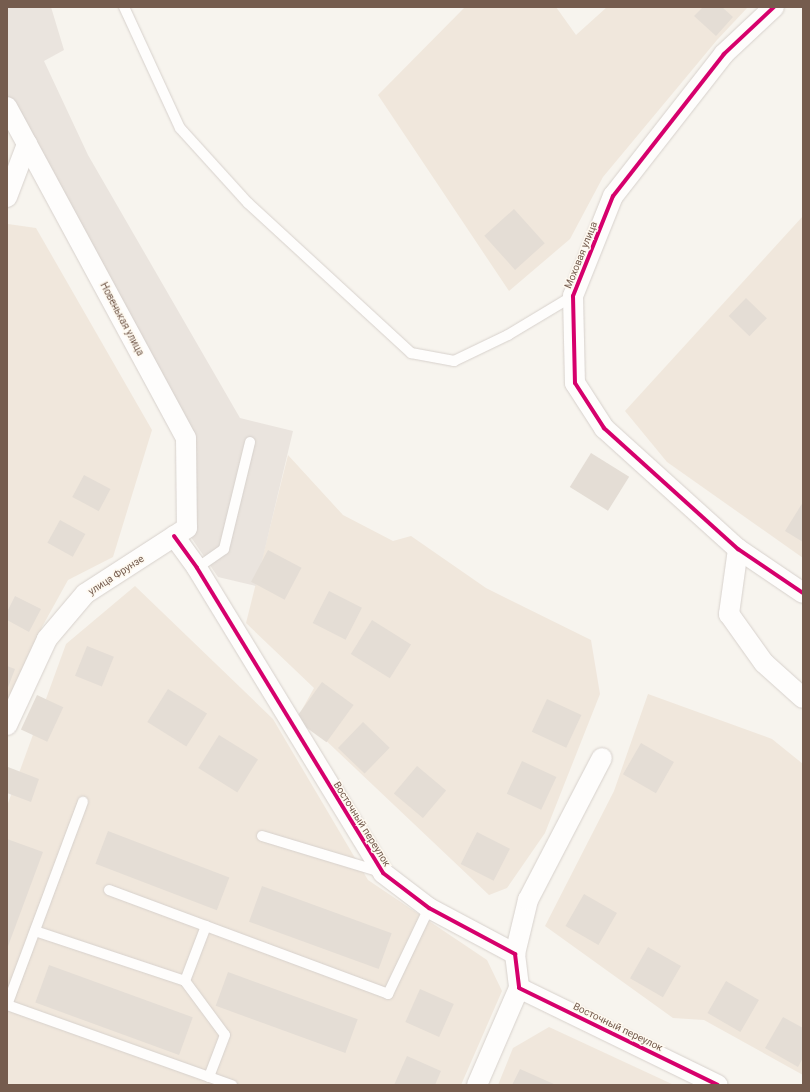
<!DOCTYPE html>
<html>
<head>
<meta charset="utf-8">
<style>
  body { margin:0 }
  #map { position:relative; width:810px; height:1092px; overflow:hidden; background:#f7f4ee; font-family:Roboto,sans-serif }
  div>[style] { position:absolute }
  .residential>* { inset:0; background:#f0e7dc }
  .industrial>* { inset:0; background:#eae4de }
  .building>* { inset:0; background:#e4ddd5; transform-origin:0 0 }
  .roads { filter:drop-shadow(0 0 1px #d7d1cc) drop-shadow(0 0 1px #d7d1cc) }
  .lane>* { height:10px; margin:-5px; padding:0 5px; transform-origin:5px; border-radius:5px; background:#fefdfc }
  .street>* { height:20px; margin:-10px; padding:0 10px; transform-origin:10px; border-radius:10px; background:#fefdfc }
  .cycleway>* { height:4px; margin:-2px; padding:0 2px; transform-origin:2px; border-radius:2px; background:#d6006c }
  span { translate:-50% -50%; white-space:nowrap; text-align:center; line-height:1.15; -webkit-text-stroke:3px #fef9f0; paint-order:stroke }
  .street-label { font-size:10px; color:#755c4e }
  .frame { position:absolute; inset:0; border:8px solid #755c4e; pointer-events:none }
</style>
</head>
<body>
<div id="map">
  <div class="residential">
    <i style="clip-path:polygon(465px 7px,556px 7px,576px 35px,607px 7px,748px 7px,717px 40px,603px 177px,570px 239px,509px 291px,378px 95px)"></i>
    <i style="clip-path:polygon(803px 216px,803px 558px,667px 462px,625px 411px)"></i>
    <i style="clip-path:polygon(8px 224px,36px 228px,152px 430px,113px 557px,68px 580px,42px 627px,7px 725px)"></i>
    <i style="clip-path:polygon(288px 455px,343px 515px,393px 541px,411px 536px,486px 588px,591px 640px,600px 694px,545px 833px,507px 888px,489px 895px,299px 715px,314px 688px,246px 623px)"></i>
    <i style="clip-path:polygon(135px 586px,273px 719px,368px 880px,487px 960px,502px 991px,461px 1085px,7px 1085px,7px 806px,66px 644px)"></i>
    <i style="clip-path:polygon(648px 694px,772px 739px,803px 764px,803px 1075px,704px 1020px,673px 1018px,545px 926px,614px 791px)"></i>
    <i style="clip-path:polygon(549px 1027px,674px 1085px,498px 1085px,513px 1048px)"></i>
  </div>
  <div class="industrial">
    <i style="clip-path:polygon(7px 7px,51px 7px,64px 50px,44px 61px,88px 155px,240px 418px,293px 431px,256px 586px,218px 577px,180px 521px,175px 420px,7px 98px)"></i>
  </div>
  <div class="building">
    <i style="clip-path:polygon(703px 7px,722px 7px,733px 17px,716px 36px,694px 16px)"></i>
    <i style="left:514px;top:209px;width:46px;height:40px;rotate:48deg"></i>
    <i style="left:746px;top:298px;width:29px;height:25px;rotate:44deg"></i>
    <i style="left:591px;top:453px;width:45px;height:40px;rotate:32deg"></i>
    <i style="left:84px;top:475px;width:30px;height:25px;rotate:28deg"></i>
    <i style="clip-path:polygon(803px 502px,803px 542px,785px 531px)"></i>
    <i style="left:60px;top:520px;width:29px;height:26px;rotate:29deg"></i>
    <i style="left:268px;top:550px;width:38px;height:36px;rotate:28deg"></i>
    <i style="left:329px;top:591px;width:37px;height:36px;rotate:27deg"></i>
    <i style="clip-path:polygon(15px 596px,41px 609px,29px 632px,7px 620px,7px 612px)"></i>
    <i style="left:372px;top:620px;width:46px;height:40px;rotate:32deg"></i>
    <i style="left:87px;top:646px;width:29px;height:32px;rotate:22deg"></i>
    <i style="clip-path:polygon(7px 666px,15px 669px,7px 690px)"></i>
    <i style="left:322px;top:682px;width:39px;height:46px;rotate:36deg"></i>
    <i style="left:168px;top:689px;width:46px;height:39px;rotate:32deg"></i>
    <i style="left:37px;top:695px;width:29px;height:38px;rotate:25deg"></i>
    <i style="left:547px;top:699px;width:38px;height:36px;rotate:25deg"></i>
    <i style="left:363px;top:722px;width:37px;height:36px;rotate:44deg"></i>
    <i style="left:219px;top:735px;width:46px;height:39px;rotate:32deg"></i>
    <i style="left:641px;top:743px;width:38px;height:36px;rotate:30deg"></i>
    <i style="left:522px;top:761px;width:38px;height:36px;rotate:25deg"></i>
    <i style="left:417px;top:766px;width:38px;height:36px;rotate:40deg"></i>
    <i style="clip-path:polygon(8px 767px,39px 779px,31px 802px,7px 793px)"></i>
    <i style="left:108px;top:831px;width:130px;height:35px;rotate:21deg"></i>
    <i style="left:477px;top:832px;width:37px;height:36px;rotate:27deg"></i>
    <i style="clip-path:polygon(7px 839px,43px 852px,7px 949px)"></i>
    <i style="left:262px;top:886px;width:138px;height:38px;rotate:20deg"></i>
    <i style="left:584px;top:894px;width:38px;height:37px;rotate:30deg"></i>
    <i style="left:648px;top:947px;width:38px;height:36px;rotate:30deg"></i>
    <i style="left:49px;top:965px;width:153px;height:40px;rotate:20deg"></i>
    <i style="left:228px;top:972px;width:138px;height:36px;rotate:20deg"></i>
    <i style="left:726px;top:981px;width:38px;height:37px;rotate:30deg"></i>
    <i style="left:420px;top:989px;width:37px;height:36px;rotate:24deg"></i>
    <i style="clip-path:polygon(783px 1017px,803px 1028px,803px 1058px,798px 1067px,765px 1048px)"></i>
    <i style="clip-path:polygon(407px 1056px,441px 1071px,435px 1085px,394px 1085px)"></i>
    <i style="clip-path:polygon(520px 1069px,556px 1085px,512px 1085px)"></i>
  </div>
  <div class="roads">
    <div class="lane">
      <i style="left:124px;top:7px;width:133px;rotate:65.2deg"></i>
      <i style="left:180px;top:128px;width:101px;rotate:47.8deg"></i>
      <i style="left:248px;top:203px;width:222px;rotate:42.6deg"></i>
      <i style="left:411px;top:353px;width:44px;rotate:10.5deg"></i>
      <i style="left:454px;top:361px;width:60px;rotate:-25.7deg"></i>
      <i style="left:508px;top:335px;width:76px;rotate:-31deg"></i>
      <i style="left:197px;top:568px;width:33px;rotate:-35deg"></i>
      <i style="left:224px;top:549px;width:110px;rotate:-76.3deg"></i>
      <i style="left:262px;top:836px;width:124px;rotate:16.8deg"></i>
      <i style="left:109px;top:890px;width:298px;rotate:20.4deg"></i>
      <i style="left:388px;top:994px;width:95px;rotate:-64.5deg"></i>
      <i style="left:35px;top:931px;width:158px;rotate:18.4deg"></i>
      <i style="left:185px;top:981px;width:67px;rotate:53.5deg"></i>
      <i style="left:225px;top:1035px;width:45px;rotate:110.9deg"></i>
      <i style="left:185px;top:981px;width:59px;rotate:-69.1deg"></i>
      <i style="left:7px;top:1005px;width:239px;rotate:19.6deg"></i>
      <i style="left:7px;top:1005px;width:217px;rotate:-69.5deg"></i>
    </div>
    <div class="street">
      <i style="left:774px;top:7px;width:69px;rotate:136.8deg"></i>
      <i style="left:724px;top:54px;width:180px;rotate:128deg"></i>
      <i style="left:613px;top:196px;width:108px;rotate:111.8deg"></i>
      <i style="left:573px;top:296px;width:87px;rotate:88.7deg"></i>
      <i style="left:575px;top:383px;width:54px;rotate:57.2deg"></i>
      <i style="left:604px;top:428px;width:181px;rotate:42.1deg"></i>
      <i style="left:738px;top:549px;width:78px;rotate:34.1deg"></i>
      <i style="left:7px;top:107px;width:376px;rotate:61.6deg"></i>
      <i style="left:186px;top:438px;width:90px;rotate:89.4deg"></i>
      <i style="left:187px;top:528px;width:121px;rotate:147.1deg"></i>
      <i style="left:85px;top:594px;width:59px;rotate:130.2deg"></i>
      <i style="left:47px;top:639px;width:95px;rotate:114.9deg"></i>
      <i style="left:7px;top:197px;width:57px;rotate:-69.3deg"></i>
      <i style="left:174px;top:536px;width:39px;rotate:54deg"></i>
      <i style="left:197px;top:568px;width:357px;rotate:58.6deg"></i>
      <i style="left:383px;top:873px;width:58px;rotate:37.3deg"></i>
      <i style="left:429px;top:908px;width:98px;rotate:28.1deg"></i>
      <i style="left:515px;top:954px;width:34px;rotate:83deg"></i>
      <i style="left:519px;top:988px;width:221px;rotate:26deg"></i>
      <i style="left:738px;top:549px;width:66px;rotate:97.9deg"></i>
      <i style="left:729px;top:614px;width:60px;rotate:54.5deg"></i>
      <i style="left:764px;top:663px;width:52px;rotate:41.9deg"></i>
      <i style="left:515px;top:954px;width:56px;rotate:-76.5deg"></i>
      <i style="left:528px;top:900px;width:160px;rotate:-62.5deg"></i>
      <i style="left:477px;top:1085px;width:106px;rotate:-66.6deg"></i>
    </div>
  </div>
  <div class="cycleway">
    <i style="left:774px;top:7px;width:69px;rotate:136.8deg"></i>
    <i style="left:724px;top:54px;width:180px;rotate:128deg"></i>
    <i style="left:613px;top:196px;width:108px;rotate:111.8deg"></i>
    <i style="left:573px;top:296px;width:87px;rotate:88.7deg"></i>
    <i style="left:575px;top:383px;width:54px;rotate:57.2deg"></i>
    <i style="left:604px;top:428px;width:181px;rotate:42.1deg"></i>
    <i style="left:738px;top:549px;width:78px;rotate:34.1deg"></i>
    <i style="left:174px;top:536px;width:39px;rotate:54deg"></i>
    <i style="left:197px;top:568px;width:357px;rotate:58.6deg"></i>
    <i style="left:383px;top:873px;width:58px;rotate:37.3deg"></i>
    <i style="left:429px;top:908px;width:98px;rotate:28.1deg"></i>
    <i style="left:515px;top:954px;width:34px;rotate:83deg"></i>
    <i style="left:519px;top:988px;width:221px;rotate:26deg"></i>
  </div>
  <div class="street-label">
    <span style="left:581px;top:255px;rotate:-68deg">Моховая улица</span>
    <span style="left:122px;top:319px;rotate:62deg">Новенькая улица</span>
    <span style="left:116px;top:575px;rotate:-33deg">улица Фрунзе</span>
    <span style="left:362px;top:824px;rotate:58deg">Восточный переулок</span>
    <span style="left:618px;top:1027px;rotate:26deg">Восточный переулок</span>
  </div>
  <div class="frame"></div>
</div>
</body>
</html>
